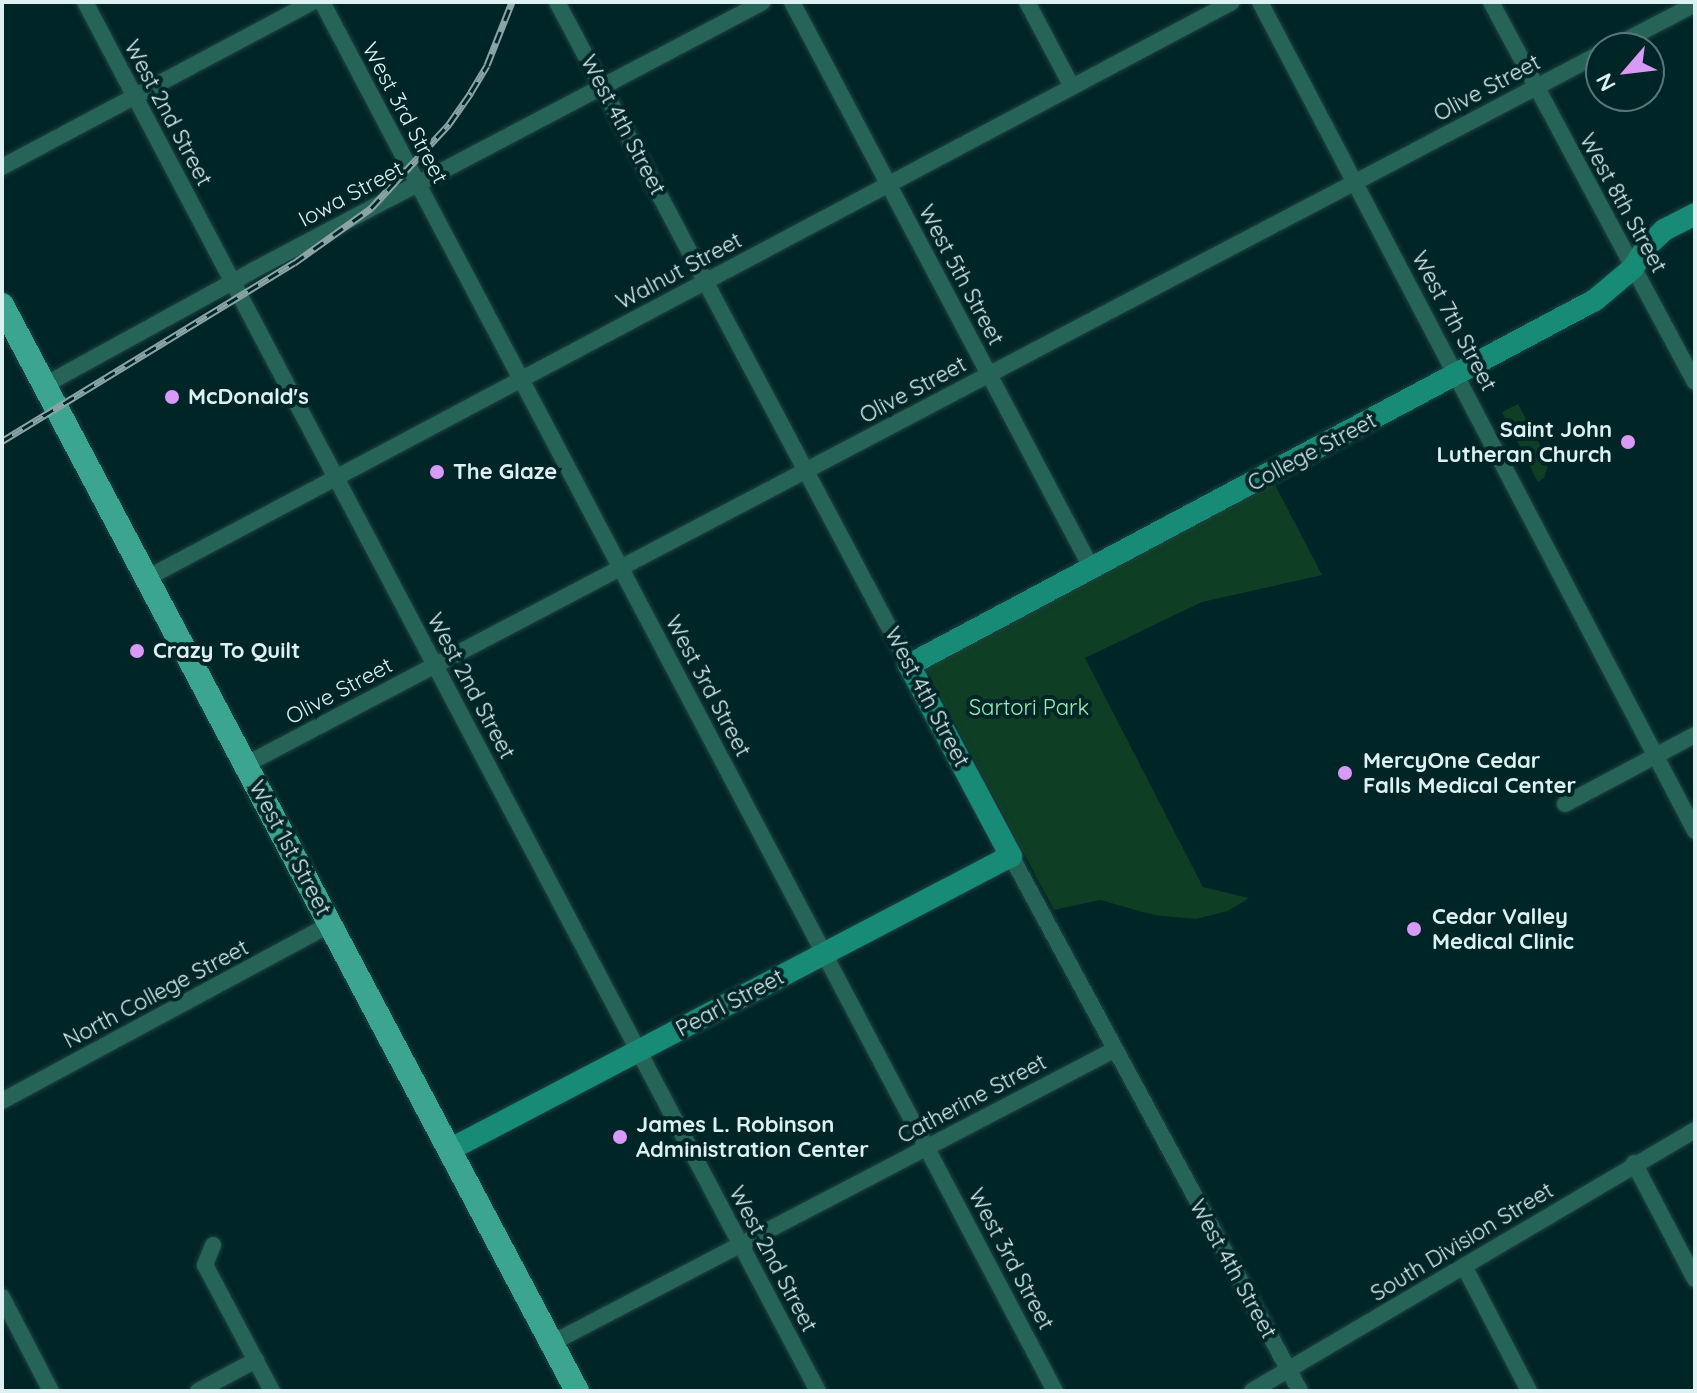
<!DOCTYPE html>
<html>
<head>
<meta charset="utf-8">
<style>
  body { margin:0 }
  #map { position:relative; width:1697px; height:1393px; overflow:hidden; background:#002527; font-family:Quicksand,sans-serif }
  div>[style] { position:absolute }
  .green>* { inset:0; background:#0e3e23 }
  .roads { filter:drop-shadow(0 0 2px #1f4243) drop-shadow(0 0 2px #1f4243) }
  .street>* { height:16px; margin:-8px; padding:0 8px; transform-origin:8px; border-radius:8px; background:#276458 }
  .secondary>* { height:22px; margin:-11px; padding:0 11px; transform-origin:11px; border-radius:11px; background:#188b77 }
  .primary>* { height:24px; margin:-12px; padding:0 12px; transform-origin:12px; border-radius:12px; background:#3ca590 }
  .rail>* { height:7px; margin-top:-3.5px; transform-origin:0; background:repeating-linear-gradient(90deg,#002527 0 12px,#8aa4a5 0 24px); box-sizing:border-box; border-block:2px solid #8aa4a5 }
  .dots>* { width:22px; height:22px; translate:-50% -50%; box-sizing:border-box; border:4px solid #002527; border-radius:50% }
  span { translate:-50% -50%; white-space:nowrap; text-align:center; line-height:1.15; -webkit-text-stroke:8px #002527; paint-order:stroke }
  .street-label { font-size:22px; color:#def1f2 }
  .poi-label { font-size:22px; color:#def1f2; font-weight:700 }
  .left { translate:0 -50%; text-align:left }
  .right { translate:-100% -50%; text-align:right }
  .park-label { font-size:22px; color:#94edb3 }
  .frame { position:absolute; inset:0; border:4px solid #def1f2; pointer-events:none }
  .north { position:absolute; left:1585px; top:32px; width:80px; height:80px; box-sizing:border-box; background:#002527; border:2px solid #597778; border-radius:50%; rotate:242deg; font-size:22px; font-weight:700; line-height:32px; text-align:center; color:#def1f2 }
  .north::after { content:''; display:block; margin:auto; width:28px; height:36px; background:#d99af7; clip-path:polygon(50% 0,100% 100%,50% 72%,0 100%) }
</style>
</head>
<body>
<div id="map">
  <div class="green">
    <i style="clip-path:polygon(1518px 404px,1549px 462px,1544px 478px,1538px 482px,1502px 412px)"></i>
    <i style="clip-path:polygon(1274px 483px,1322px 575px,1202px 602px,1085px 658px,1203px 887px,1249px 898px,1228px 911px,1196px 919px,1154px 915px,1100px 900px,1054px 910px,925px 667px)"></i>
  </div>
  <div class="roads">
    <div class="street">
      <i style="left:85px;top:2px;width:1571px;rotate:62.18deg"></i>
      <i style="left:322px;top:2px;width:1571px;rotate:62.18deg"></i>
      <i style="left:557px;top:2px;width:751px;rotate:62.04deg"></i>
      <i style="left:792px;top:2px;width:641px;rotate:62.12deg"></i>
      <i style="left:1027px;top:2px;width:96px;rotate:62.1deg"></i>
      <i style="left:1260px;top:2px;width:936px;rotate:62.31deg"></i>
      <i style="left:1491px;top:2px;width:431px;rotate:61.8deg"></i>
      <i style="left:1611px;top:48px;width:95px;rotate:-27.6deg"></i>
      <i style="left:2px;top:167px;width:351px;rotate:-28deg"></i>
      <i style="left:45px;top:385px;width:236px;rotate:-28.8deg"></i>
      <i style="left:252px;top:271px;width:577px;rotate:-27.76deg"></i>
      <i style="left:147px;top:578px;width:1228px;rotate:-27.96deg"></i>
      <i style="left:245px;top:765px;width:1532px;rotate:-27.7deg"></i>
      <i style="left:1565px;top:804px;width:147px;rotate:-28deg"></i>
      <i style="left:1011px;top:856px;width:608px;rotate:61.62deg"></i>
      <i style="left:2px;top:1101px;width:374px;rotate:-28.3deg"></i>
      <i style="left:1634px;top:1163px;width:131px;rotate:62.3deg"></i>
      <i style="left:213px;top:1245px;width:22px;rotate:112deg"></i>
      <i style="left:205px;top:1265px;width:143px;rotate:62deg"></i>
      <i style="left:1464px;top:1266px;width:141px;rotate:62.5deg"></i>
      <i style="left:2px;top:1297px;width:106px;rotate:62.5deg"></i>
      <i style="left:552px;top:1343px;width:634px;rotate:-27.54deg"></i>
      <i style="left:198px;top:1391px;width:66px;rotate:-28.1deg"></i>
      <i style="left:1252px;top:1391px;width:514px;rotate:-30.51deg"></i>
    </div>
    <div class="secondary">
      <i style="left:449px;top:1150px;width:634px;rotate:-27.62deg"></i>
      <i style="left:1011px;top:856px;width:217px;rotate:-118.1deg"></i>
      <i style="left:909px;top:665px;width:777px;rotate:-28.02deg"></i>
      <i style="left:1595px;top:300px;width:50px;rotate:-40.1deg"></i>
      <i style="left:1633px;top:268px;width:27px;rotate:-57deg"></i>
      <i style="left:1648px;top:245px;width:22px;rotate:-43deg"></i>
      <i style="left:1664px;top:230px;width:35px;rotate:-27deg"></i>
    </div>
    <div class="primary">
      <i style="left:2px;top:305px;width:1229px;rotate:62.1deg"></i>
    </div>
  </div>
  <div class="rail">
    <i style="left:2px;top:441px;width:342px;rotate:-31.4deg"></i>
    <i style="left:294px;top:263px;width:95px;rotate:-35.5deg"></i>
    <i style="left:371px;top:208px;width:115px;rotate:-47.1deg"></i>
    <i style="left:449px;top:124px;width:39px;rotate:-55deg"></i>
    <i style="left:471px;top:92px;width:31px;rotate:-59deg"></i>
    <i style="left:487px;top:65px;width:68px;rotate:-68.4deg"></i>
  </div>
  <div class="dots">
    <i style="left:172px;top:397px;background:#d99af7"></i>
    <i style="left:1628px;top:442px;background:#d99af7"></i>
    <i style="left:437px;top:472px;background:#d99af7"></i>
    <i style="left:137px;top:651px;background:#d99af7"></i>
    <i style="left:1345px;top:773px;background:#d99af7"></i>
    <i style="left:1414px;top:929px;background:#d99af7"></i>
    <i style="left:620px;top:1137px;background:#d99af7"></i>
  </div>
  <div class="street-label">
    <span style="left:1487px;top:88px;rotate:-28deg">Olive Street</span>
    <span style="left:168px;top:113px;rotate:62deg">West 2nd Street</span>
    <span style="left:405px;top:113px;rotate:62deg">West 3rd Street</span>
    <span style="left:623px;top:125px;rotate:62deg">West 4th Street</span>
    <span style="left:351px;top:194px;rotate:-28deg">Iowa Street</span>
    <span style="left:1623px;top:203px;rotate:61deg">West 8th Street</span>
    <span style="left:679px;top:271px;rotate:-28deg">Walnut Street</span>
    <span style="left:961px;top:275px;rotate:62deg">West 5th Street</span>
    <span style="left:1454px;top:321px;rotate:62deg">West 7th Street</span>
    <span style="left:913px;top:390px;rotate:-28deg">Olive Street</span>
    <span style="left:1312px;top:452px;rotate:-28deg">College Street</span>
    <span style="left:471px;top:686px;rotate:62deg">West 2nd Street</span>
    <span style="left:708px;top:686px;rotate:62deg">West 3rd Street</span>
    <span style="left:339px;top:691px;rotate:-28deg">Olive Street</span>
    <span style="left:927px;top:697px;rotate:62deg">West 4th Street</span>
    <span style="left:290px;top:848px;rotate:62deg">West 1st Street</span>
    <span style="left:156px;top:994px;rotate:-28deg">North College Street</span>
    <span style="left:730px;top:1003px;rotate:-28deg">Pearl Street</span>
    <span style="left:972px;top:1099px;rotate:-28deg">Catherine Street</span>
    <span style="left:1462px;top:1242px;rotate:-31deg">South Division Street</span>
    <span style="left:773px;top:1259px;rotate:62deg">West 2nd Street</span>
    <span style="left:1011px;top:1259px;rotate:62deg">West 3rd Street</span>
    <span style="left:1233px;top:1269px;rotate:61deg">West 4th Street</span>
  </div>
  <div class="poi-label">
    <span class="left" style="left:188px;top:397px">McDonald's</span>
    <span class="right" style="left:1612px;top:442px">Saint John<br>Lutheran Church</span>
    <span class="left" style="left:453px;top:472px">The Glaze</span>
    <span class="left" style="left:153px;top:651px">Crazy To Quilt</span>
    <span class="left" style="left:1363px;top:773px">MercyOne Cedar<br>Falls Medical Center</span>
    <span class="left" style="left:1432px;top:929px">Cedar Valley<br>Medical Clinic</span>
    <span class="left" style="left:636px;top:1137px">James L. Robinson<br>Administration Center</span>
  </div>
  <div class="park-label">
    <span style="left:1029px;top:708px">Sartori Park</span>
  </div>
  <div class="frame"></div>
  <div class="north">N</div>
</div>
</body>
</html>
